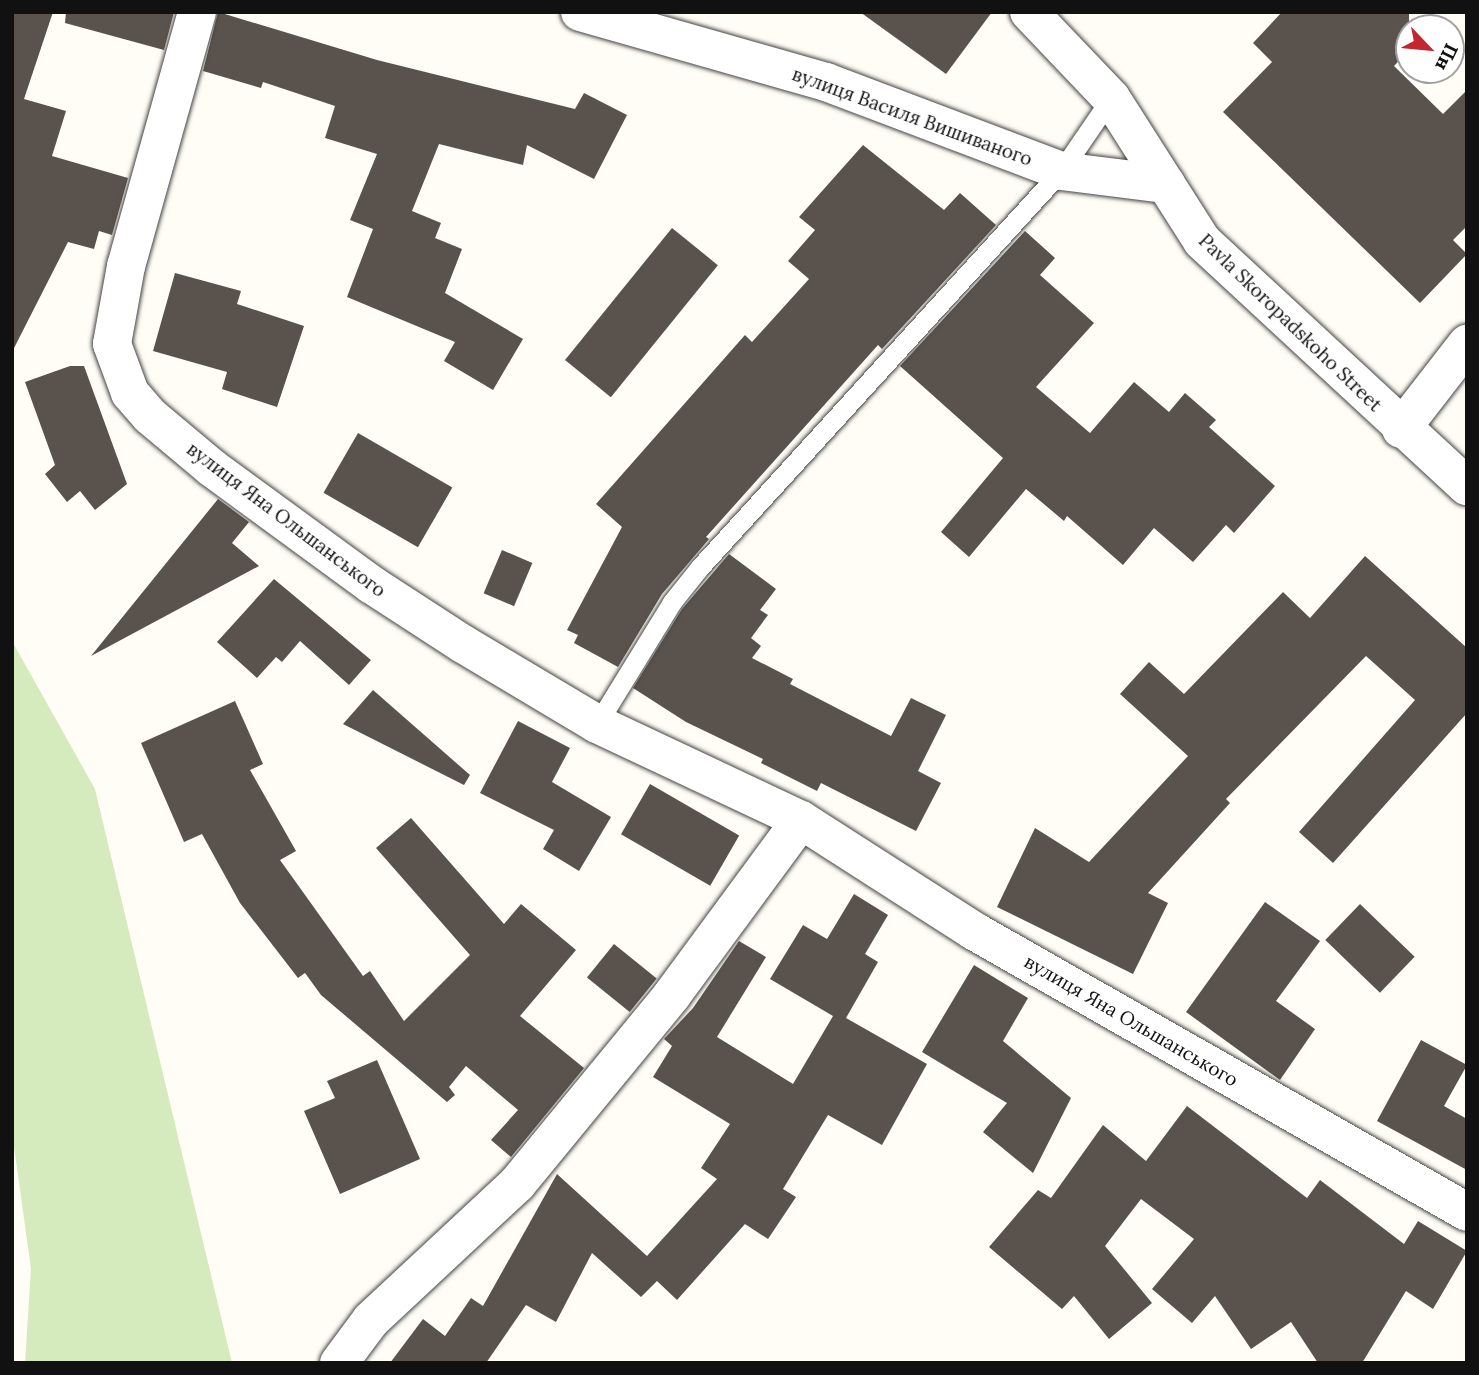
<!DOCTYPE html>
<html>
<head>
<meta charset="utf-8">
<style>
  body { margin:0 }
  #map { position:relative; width:1479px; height:1375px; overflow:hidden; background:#fffdf5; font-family:Lora,serif }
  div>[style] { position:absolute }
  .green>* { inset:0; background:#d5ebbd }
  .building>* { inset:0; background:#5a524d; transform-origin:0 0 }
  .roads { filter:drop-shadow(0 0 2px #444) drop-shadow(0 0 2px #444) }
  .service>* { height:19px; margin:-9.5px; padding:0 9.5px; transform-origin:9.5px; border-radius:9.5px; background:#fff }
  .minor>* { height:38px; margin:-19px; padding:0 19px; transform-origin:19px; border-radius:19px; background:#fff }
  span { translate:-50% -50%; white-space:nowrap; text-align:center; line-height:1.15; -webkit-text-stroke:7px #fff; paint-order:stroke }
  .street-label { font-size:19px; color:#111 }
  .frame { position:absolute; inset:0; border:14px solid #111; pointer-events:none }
  .north { position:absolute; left:1395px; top:14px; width:70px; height:70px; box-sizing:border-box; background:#fff; border:2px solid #a0a0a0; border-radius:50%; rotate:116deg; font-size:19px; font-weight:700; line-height:28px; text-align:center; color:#111 }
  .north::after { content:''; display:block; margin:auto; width:24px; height:32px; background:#c4262e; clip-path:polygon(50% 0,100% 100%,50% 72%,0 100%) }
</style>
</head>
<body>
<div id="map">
  <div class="green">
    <i style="clip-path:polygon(12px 641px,95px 789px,232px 1363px,25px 1363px,31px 1269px,12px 1132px)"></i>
  </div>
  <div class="building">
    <i style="clip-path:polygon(12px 12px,53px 12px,24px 99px,66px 111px,52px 156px,128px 178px,112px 235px,99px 231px,94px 249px,68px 242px,12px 352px)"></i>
    <i style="clip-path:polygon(66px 12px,174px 12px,164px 50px,65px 23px)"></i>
    <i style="clip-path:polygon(218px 12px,377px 60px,575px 109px,584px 93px,627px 115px,594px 179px,527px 145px,523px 165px,439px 144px,412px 211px,441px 223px,435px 238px,462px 249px,445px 293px,523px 339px,493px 390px,444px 361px,455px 342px,347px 297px,373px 229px,350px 220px,377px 154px,325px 138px,335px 106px,263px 82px,261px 88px,203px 71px)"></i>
    <i style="clip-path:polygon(860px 12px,992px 12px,946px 74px)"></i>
    <i style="clip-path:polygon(1282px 12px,1409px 12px,1409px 50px,1394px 66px,1443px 114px,1467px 90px,1467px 226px,1453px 240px,1467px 254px,1420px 303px,1223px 112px,1272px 62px,1253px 43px)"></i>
    <i style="clip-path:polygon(863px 145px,944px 210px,960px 193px,996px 225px,882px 349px,878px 345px,706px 537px,709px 539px,662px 594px,618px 667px,574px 643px,578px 635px,567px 630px,622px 527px,596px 504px,745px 335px,752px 342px,809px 279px,788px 261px,815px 230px,799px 217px)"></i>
    <i style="left:672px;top:228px;width:59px;height:170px;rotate:39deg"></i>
    <i style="clip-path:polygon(1025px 231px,1055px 258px,1040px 275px,1094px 323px,1036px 387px,1090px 433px,1134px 382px,1169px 412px,1185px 393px,1216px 420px,1209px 427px,1275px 486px,1234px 533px,1226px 525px,1193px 562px,1154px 528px,1123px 565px,1067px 516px,1064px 521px,1026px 489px,969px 557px,941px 532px,1003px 458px,900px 366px)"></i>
    <i style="clip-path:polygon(175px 273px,241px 291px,237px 304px,304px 326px,277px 407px,222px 389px,227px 372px,153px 351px)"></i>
    <i style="clip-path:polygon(70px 366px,84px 366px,127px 484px,95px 510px,80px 491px,67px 502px,45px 474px,55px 465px,25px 382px)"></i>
    <i style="left:358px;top:433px;width:109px;height:69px;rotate:30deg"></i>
    <i style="clip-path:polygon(218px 499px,249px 522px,232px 543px,259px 566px,91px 656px)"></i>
    <i style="left:502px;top:550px;width:33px;height:47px;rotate:23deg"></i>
    <i style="clip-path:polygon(729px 554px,776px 589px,760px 610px,768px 615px,751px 638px,761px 646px,752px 658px,793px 679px,790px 684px,891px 736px,911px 698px,946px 715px,918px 771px,941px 783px,916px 831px,821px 783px,817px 791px,761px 763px,763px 759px,686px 722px,633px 688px,682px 609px)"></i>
    <i style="clip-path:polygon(1365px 556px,1467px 648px,1467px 713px,1333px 863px,1299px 832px,1415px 700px,1366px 656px,1226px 799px,1230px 803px,1148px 893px,1168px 903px,1133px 974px,997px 907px,1035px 828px,1089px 862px,1188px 756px,1120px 694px,1149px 662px,1184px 694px,1283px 592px,1310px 618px)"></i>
    <i style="clip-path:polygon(274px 579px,371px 660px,349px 685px,300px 641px,282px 662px,276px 657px,257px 678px,217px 642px)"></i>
    <i style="clip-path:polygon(373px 690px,470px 775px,464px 785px,343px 724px)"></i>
    <i style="clip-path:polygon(235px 701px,263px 764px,250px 770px,296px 851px,280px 860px,363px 976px,370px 971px,404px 1021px,470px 955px,376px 848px,411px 818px,504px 924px,521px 904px,576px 950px,520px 1016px,584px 1068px,511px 1157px,491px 1140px,518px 1110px,466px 1066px,449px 1087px,455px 1095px,447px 1102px,321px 995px,305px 973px,298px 978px,240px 903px,202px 834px,184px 842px,141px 743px)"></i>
    <i style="clip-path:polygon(518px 721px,570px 748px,552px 782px,611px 817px,579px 871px,543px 849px,554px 830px,480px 793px)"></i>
    <i style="left:650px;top:784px;width:103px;height:58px;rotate:30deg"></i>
    <i style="clip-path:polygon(854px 894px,888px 915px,865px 954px,878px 962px,846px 1018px,927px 1064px,882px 1145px,828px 1115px,783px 1189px,796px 1197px,768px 1239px,745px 1224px,677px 1300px,657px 1281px,641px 1297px,592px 1253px,556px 1322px,526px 1305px,486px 1363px,390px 1363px,423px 1319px,445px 1336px,471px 1298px,483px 1306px,557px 1174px,647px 1256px,717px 1179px,701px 1168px,730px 1124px,653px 1077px,672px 1046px,664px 1039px,693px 1008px,739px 941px,766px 957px,717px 1037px,793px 1084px,833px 1016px,770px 979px,803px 925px,827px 939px)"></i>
    <i style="clip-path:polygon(1265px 902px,1320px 941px,1276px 1001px,1315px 1029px,1280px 1080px,1186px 1012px)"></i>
    <i style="left:1360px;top:904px;width:76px;height:50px;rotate:44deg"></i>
    <i style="left:614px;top:944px;width:55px;height:43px;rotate:39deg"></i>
    <i style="clip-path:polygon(974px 965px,1028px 998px,1003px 1041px,1071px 1098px,1033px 1173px,983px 1132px,1007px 1103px,922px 1052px)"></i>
    <i style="clip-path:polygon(1421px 1040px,1467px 1065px,1444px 1106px,1467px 1119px,1467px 1170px,1377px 1121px)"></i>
    <i style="clip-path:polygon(377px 1060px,420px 1159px,340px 1194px,304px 1111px,335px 1098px,327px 1081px)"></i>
    <i style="clip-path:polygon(1187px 1106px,1307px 1198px,1320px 1180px,1404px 1244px,1418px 1221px,1467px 1251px,1433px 1309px,1406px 1291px,1362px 1363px,1318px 1363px,1291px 1322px,1251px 1349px,1215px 1296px,1192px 1323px,1152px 1289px,1194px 1239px,1141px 1199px,1105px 1246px,1152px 1303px,1109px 1339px,1074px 1296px,1062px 1309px,989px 1247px,1038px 1190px,1051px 1198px,1103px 1125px,1146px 1161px)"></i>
  </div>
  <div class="roads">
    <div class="service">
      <i style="left:597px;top:724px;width:143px;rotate:-58.4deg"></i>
      <i style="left:672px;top:602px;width:45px;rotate:-51.3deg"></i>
      <i style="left:700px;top:567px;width:536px;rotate:-47.65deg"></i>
      <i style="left:1061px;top:171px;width:88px;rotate:-55.6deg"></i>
    </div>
    <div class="minor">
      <i style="left:197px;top:12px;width:264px;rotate:105.6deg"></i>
      <i style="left:126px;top:266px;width:79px;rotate:100.2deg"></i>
      <i style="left:112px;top:344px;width:52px;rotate:69.8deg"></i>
      <i style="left:130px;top:393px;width:30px;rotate:49deg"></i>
      <i style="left:150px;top:416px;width:81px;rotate:40deg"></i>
      <i style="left:212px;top:468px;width:198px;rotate:36.2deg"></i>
      <i style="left:372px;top:585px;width:108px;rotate:33deg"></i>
      <i style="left:463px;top:644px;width:156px;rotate:30.8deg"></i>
      <i style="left:597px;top:724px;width:225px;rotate:25.2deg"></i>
      <i style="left:801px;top:820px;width:206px;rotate:32.7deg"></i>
      <i style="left:974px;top:931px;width:567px;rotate:29.68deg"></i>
      <i style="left:580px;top:12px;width:256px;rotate:15.9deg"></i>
      <i style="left:826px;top:82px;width:251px;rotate:20.7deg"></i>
      <i style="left:1061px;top:171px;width:106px;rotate:7.1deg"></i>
      <i style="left:1029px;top:12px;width:119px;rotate:46.4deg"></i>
      <i style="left:1111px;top:98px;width:169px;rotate:57.5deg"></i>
      <i style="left:1202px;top:241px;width:361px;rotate:42.8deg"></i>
      <i style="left:1401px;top:429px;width:108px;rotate:-52.2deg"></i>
      <i style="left:339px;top:1363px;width:54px;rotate:-53.3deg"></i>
      <i style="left:371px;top:1320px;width:200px;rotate:-43deg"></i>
      <i style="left:517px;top:1184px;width:244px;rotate:-50.6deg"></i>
      <i style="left:672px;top:995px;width:217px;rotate:-53.6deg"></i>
    </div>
  </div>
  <div class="street-label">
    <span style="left:912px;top:117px;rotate:20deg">вулиця Василя Вишиваного</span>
    <span style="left:1290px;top:323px;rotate:44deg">Pavla Skoropadskoho Street</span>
    <span style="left:286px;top:520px;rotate:37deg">вулиця Яна Ольшанського</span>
    <span style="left:1131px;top:1021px;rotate:30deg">вулиця Яна Ольшанського</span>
  </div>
  <div class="frame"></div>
  <div class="north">Пн</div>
</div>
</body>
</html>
